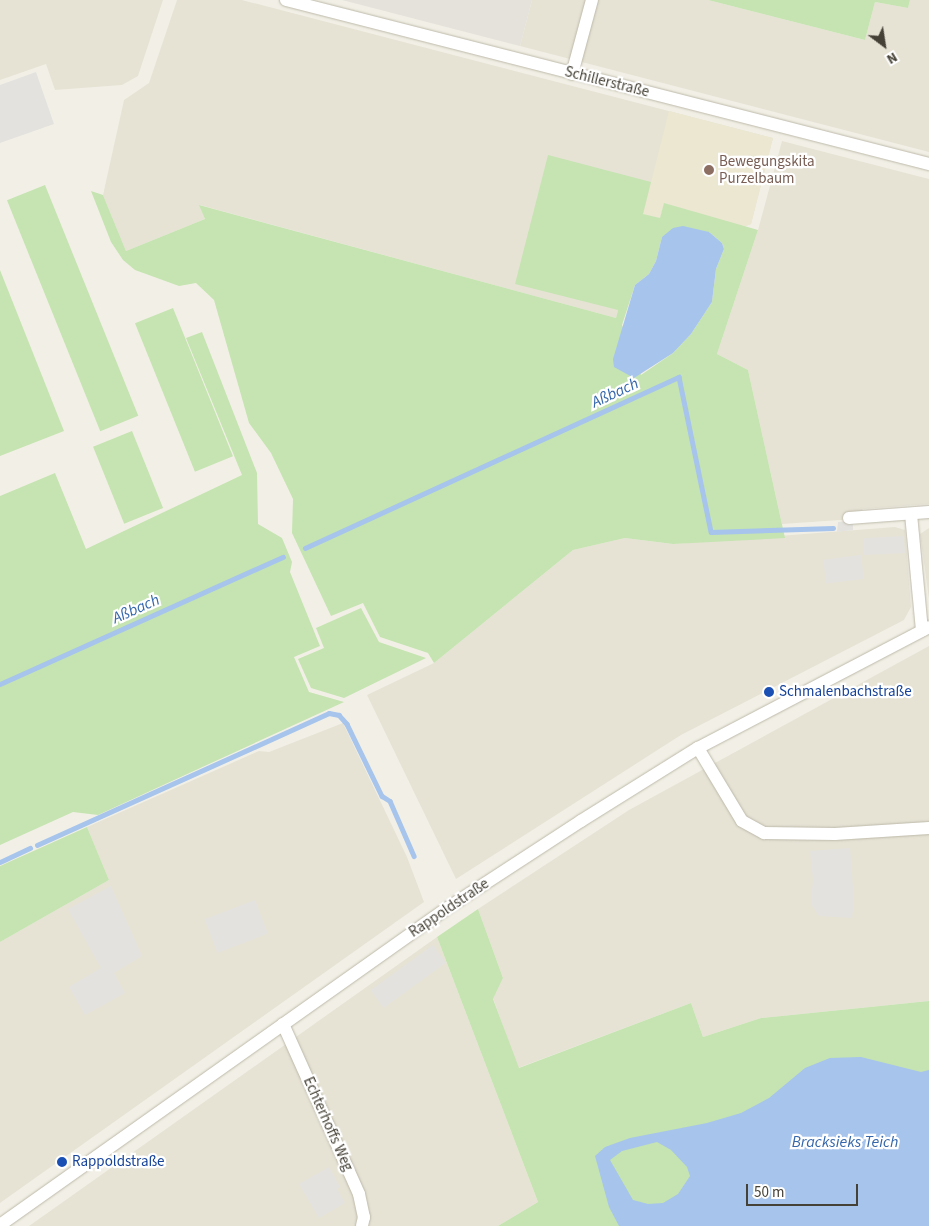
<!DOCTYPE html>
<html>
<head>
<meta charset="utf-8">
<style>
  body { margin:0 }
  #map { position:relative; width:929px; height:1226px; overflow:hidden; background:#f2f0e6; font-family:"Source Sans 3",sans-serif }
  div>[style] { position:absolute }
  .residential>* { inset:0; background:#e6e3d5 }
  .industrial>* { inset:0; background:#e4e2db }
  .education>* { inset:0; background:#ebe7d1 }
  .green>* { inset:0; background:#c5e4b1; transform-origin:0 0 }
  .parking>* { inset:0; background:#e3e2de; transform-origin:0 0 }
  .water>* { inset:0; background:#a6c4ec }
  .stream>* { height:4.5px; margin:-2.25px; padding:0 2.25px; transform-origin:2.25px; border-radius:2.25px; background:#a6c4ec }
  .roads { filter:drop-shadow(0 0 1px #bdb9aa) drop-shadow(0 0 1px #bdb9aa) }
  .street>* { height:12px; margin:-6px; padding:0 6px; transform-origin:6px; border-radius:6px; background:#fff }
  .dots>* { width:14px; height:14px; translate:-50% -50%; box-sizing:border-box; border:2px solid #fff; border-radius:50% }
  span { translate:-50% -50%; white-space:nowrap; text-align:center; line-height:1.15; -webkit-text-stroke:4.5px #fff; paint-order:stroke }
  .street-label { font-size:15px; color:#454136 }
  .education-label { font-size:15px; color:#785e54 }
  .left { translate:0 -50%; text-align:left }
  .transit-label { font-size:15px; color:#164399 }
  .water-label { font-size:16px; color:#3567ab; font-style:italic }
  .north { position:absolute; left:859px; top:20px; width:50px; height:50px; -webkit-text-stroke:4px #fff; paint-order:stroke; rotate:149deg; font-size:14px; font-weight:700; line-height:20px; text-align:center; color:#454136 }
  .north::after { content:''; display:block; margin:auto; width:18px; height:22px; background:#454136; clip-path:polygon(50% 0,100% 100%,50% 72%,0 100%) }
  .scale { position:absolute; left:746px; top:1184px; width:112px; height:22px; box-sizing:border-box; border:2px solid #454136; border-top:0; padding-left:6px; font-size:15px; line-height:18px; white-space:nowrap; color:#454136; -webkit-text-stroke:4px #fff; paint-order:stroke }
</style>
</head>
<body>
<div id="map">
  <div class="residential">
    <i style="clip-path:polygon(0 0,163px 0,138px 76px,122px 85px,55px 90px,46px 64px,0 80px)"></i>
    <i style="clip-path:polygon(177px 0,242px 0,773px 138px,751px 224px,744px 227px,664px 203px,660px 218px,643px 214px,616px 318px,200px 205px,205px 219px,126px 251px,103px 195px,124px 100px,149px 83px)"></i>
    <i style="clip-path:polygon(532px 0,708px 0,865px 40px,875px 2px,908px 8px,910px 0,929px 0,929px 152px,520px 46px)"></i>
    <i style="clip-path:polygon(782px 141px,929px 179px,929px 504px,863px 509px,855px 519px,782px 524px,748px 370px,717px 354px,758px 230px)"></i>
    <i style="clip-path:polygon(895px 527px,905px 530px,911px 607px,904px 620px,681px 735px,456px 879px,367px 695px,434px 663px,573px 550px,625px 538px,673px 544px)"></i>
    <i style="clip-path:polygon(929px 528px,929px 599px,920px 534px)"></i>
    <i style="clip-path:polygon(929px 646px,929px 1001px,761px 1018px,703px 1037px,691px 1003px,518px 1068px,493px 998px,503px 978px,478px 909px,629px 810px)"></i>
    <i style="clip-path:polygon(343px 723px,407px 857px,424px 902px,0 1203px,0 942px,109px 880px,87px 827px,259px 751px,269px 752px)"></i>
    <i style="clip-path:polygon(437px 937px,538px 1202px,498px 1226px,29px 1226px)"></i>
  </div>
  <div class="industrial">
    <i style="clip-path:polygon(342px 0,532px 0,520px 46px)"></i>
  </div>
  <div class="education">
    <i style="clip-path:polygon(669px 111px,773px 138px,751px 224px,744px 227px,664px 203px,660px 218px,643px 214px)"></i>
  </div>
  <div class="green">
    <i style="clip-path:polygon(708px 0,910px 0,908px 8px,875px 2px,865px 40px)"></i>
    <i style="clip-path:polygon(evenodd,548px 155px,651px 182px,643px 214px,660px 218px,664px 203px,758px 230px,717px 354px,748px 370px,785px 538px,673px 544px,625px 538px,573px 550px,434px 663px,428px 653px,380px 637px,363px 603px,331px 616px,292px 533px,293px 499px,271px 453px,249px 423px,214px 300px,196px 283px,179px 286px,135px 270px,123px 260px,111px 242px,91px 191px,103px 195px,126px 251px,205px 219px,199px 205px,616px 318px,618px 310px,515px 284px,548px 155px,709px 232px,722px 243px,724px 249px,716px 269px,712px 302px,691px 334px,673px 353px,641px 375px,622px 325px,635px 285px,649px 274px,656px 261px,662px 237px,709px 232px)"></i>
    <i style="left:45px;top:185px;width:249px;height:41px;rotate:68deg"></i>
    <i style="clip-path:polygon(0 270px,64px 431px,0 456px)"></i>
    <i style="left:173px;top:308px;width:160px;height:41px;rotate:68deg"></i>
    <i style="clip-path:polygon(202px 332px,257px 473px,258px 524px,282px 538px,292px 562px,290px 572px,320px 646px,294px 657px,309px 692px,344px 702px,98px 815px,73px 812px,0 845px,0 496px,55px 473px,86px 549px,242px 475px,186px 338px)"></i>
    <i style="left:132px;top:431px;width:83px;height:42px;rotate:68deg"></i>
    <i style="clip-path:polygon(361px 608px,379px 642px,426px 658px,344px 698px,311px 688px,298px 659px,324px 648px,316px 628px)"></i>
    <i style="clip-path:polygon(87px 827px,109px 880px,0 942px,0 866px)"></i>
    <i style="clip-path:polygon(478px 909px,503px 978px,493px 999px,519px 1068px,691px 1003px,703px 1037px,761px 1018px,929px 1001px,929px 1226px,498px 1226px,538px 1202px,437px 937px)"></i>
  </div>
  <div class="parking">
    <i style="clip-path:polygon(36px 72px,54px 124px,0 143px,0 85px)"></i>
    <i style="clip-path:polygon(853px 521px,853px 530px,837px 532px,838px 522px)"></i>
    <i style="left:904px;top:536px;width:17px;height:41px;rotate:87deg"></i>
    <i style="left:861px;top:555px;width:24px;height:38px;rotate:83deg"></i>
    <i style="clip-path:polygon(850px 848px,854px 901px,852px 918px,819px 916px,811px 904px,813px 879px,810px 851px)"></i>
    <i style="clip-path:polygon(111px 886px,142px 956px,114px 973px,125px 993px,85px 1015px,69px 987px,101px 968px,68px 909px)"></i>
    <i style="left:255px;top:900px;width:36px;height:54px;rotate:69deg"></i>
    <i style="left:433px;top:945px;width:22px;height:77px;rotate:54deg"></i>
    <i style="clip-path:polygon(329px 1167px,340px 1187px,337px 1189px,345px 1203px,319px 1218px,299px 1184px)"></i>
  </div>
  <div class="water">
    <i style="clip-path:polygon(683px 226px,709px 232px,722px 243px,724px 249px,716px 269px,712px 302px,691px 334px,673px 353px,634px 378px,614px 367px,613px 359px,635px 285px,649px 274px,656px 261px,662px 237px,673px 228px)"></i>
    <i style="clip-path:polygon(evenodd,861px 1057px,921px 1072px,929px 1070px,929px 1226px,619px 1226px,609px 1207px,595px 1156px,605px 1147px,630px 1138px,707px 1123px,741px 1113px,769px 1098px,805px 1068px,830px 1058px,861px 1057px,657px 1142px,671px 1150px,687px 1167px,690px 1176px,678px 1194px,663px 1203px,648px 1204px,633px 1200px,610px 1160px,622px 1151px,657px 1142px)"></i>
  </div>
  <div class="stream">
    <i style="left:305px;top:548px;width:411px;rotate:-24.6deg"></i>
    <i style="left:679px;top:377px;width:158px;rotate:78.3deg"></i>
    <i style="left:711px;top:532px;width:122px;rotate:-1.9deg"></i>
    <i style="left:0;top:684px;width:310px;rotate:-24.2deg"></i>
    <i style="left:37px;top:845px;width:320px;rotate:-24.3deg"></i>
    <i style="left:329px;top:713px;width:10px;rotate:11deg"></i>
    <i style="left:339px;top:715px;width:12px;rotate:48deg"></i>
    <i style="left:347px;top:724px;width:80px;rotate:64.1deg"></i>
    <i style="left:382px;top:796px;width:9px;rotate:32deg"></i>
    <i style="left:390px;top:801px;width:60px;rotate:66.4deg"></i>
    <i style="left:0;top:862px;width:33px;rotate:-25deg"></i>
  </div>
  <div class="roads">
    <div class="street">
      <i style="left:286px;top:0;width:664px;rotate:14.31deg"></i>
      <i style="left:572px;top:74px;width:77px;rotate:-74.9deg"></i>
      <i style="left:911px;top:514px;width:117px;rotate:84.6deg"></i>
      <i style="left:849px;top:518px;width:80px;rotate:-4.3deg"></i>
      <i style="left:698px;top:748px;width:85px;rotate:58.9deg"></i>
      <i style="left:742px;top:821px;width:25px;rotate:29deg"></i>
      <i style="left:764px;top:833px;width:71px;rotate:0.8deg"></i>
      <i style="left:835px;top:834px;width:94px;rotate:-3.7deg"></i>
      <i style="left:283px;top:1024px;width:186px;rotate:65.9deg"></i>
      <i style="left:359px;top:1194px;width:24px;rotate:78deg"></i>
      <i style="left:364px;top:1217px;width:9px;rotate:103deg"></i>
      <i style="left:0;top:1225px;width:547px;rotate:-35.32deg"></i>
      <i style="left:446px;top:909px;width:161px;rotate:-33.1deg"></i>
      <i style="left:581px;top:821px;width:138px;rotate:-32deg"></i>
      <i style="left:698px;top:748px;width:261px;rotate:-27.6deg"></i>
    </div>
  </div>
  <div class="dots">
    <i style="left:709px;top:170px;background:#8d6e63"></i>
    <i style="left:769px;top:692px;background:#1a4fb4"></i>
    <i style="left:62px;top:1162px;background:#1a4fb4"></i>
  </div>
  <div class="street-label">
    <span style="left:607px;top:82px;rotate:14deg">Schillerstraße</span>
    <span style="left:449px;top:908px;rotate:-34deg">Rappoldstraße</span>
    <span style="left:328px;top:1124px;rotate:66deg">Echterhoffs Weg</span>
  </div>
  <div class="education-label">
    <span class="left" style="left:719px;top:170px">Bewegungskita<br>Purzelbaum</span>
  </div>
  <div class="transit-label">
    <span class="left" style="left:779px;top:692px">Schmalenbachstraße</span>
    <span class="left" style="left:72px;top:1162px">Rappoldstraße</span>
  </div>
  <div class="water-label">
    <span style="left:615px;top:393px;rotate:-25deg">Aßbach</span>
    <span style="left:136px;top:609px;rotate:-24deg">Aßbach</span>
    <span style="left:845px;top:1142px">Bracksieks Teich</span>
  </div>
  <div class="north">N</div>
  <div class="scale">50 m</div>
</div>
</body>
</html>
